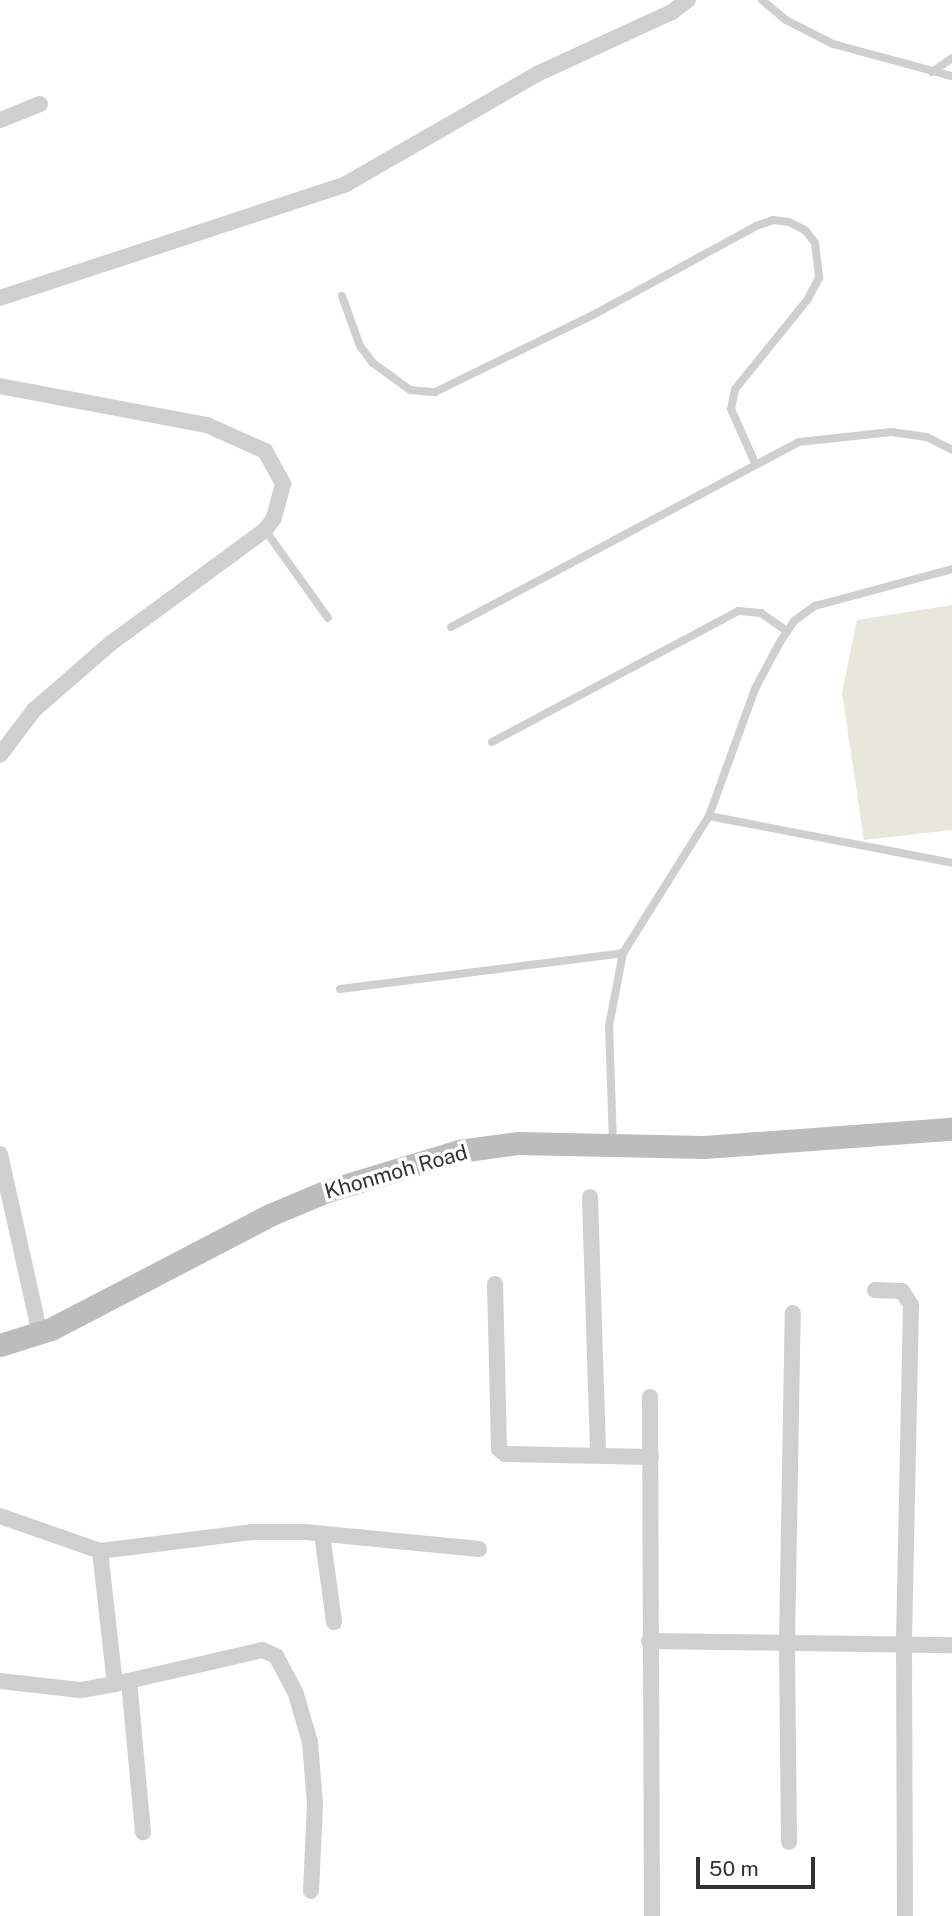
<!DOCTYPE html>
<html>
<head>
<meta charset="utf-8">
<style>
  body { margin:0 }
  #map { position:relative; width:952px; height:1916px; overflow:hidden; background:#fff; font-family:"Public Sans",sans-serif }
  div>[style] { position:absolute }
  .green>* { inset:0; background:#e8e7dc }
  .service>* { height:8px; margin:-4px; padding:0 4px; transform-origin:4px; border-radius:4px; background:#cfcfcf }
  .minor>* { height:16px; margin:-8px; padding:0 8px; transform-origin:8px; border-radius:8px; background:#cfcfcf }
  .secondary>* { height:23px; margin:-11.5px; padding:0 11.5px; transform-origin:11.5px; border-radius:11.5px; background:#bcbcbc }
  span { translate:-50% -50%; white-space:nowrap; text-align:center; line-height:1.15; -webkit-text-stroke:7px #fff; paint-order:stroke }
  .street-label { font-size:21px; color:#323232 }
  .scale { position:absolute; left:696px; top:1857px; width:119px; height:32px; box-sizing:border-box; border:4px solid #323232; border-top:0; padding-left:9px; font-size:21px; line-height:24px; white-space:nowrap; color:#323232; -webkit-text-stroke:5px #fff; paint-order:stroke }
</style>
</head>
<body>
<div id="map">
  <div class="green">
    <i style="clip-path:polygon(952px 605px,952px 830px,864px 840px,842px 693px,857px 620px)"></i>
  </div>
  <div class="service">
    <i style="left:762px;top:0;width:31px;rotate:40deg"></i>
    <i style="left:786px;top:20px;width:53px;rotate:27.1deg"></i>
    <i style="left:833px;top:44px;width:123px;rotate:15.1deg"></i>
    <i style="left:932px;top:72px;width:24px;rotate:-35deg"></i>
    <i style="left:342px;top:296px;width:53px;rotate:70.2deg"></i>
    <i style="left:360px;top:346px;width:21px;rotate:53deg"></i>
    <i style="left:373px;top:363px;width:46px;rotate:36.1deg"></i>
    <i style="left:410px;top:390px;width:25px;rotate:5deg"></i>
    <i style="left:435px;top:392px;width:176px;rotate:-26deg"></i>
    <i style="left:593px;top:315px;width:186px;rotate:-28.6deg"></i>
    <i style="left:756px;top:226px;width:18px;rotate:-19deg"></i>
    <i style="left:773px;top:220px;width:16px;rotate:7deg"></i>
    <i style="left:789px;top:222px;width:18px;rotate:27deg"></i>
    <i style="left:805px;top:230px;width:16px;rotate:52deg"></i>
    <i style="left:815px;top:243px;width:35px;rotate:83deg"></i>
    <i style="left:819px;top:278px;width:24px;rotate:118deg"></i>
    <i style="left:808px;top:299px;width:116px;rotate:129deg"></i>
    <i style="left:735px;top:389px;width:20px;rotate:101deg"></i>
    <i style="left:731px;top:409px;width:59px;rotate:66deg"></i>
    <i style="left:265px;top:530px;width:108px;rotate:54.4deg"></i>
    <i style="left:451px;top:627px;width:394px;rotate:-28deg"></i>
    <i style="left:799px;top:442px;width:93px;rotate:-6.2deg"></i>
    <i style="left:891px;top:432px;width:36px;rotate:8deg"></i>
    <i style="left:927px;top:437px;width:28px;rotate:27deg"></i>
    <i style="left:492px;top:742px;width:279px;rotate:-28deg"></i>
    <i style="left:738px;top:611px;width:23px;rotate:5deg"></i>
    <i style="left:761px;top:613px;width:32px;rotate:35deg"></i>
    <i style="left:709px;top:816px;width:248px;rotate:10.9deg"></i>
    <i style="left:340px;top:989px;width:285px;rotate:-7.2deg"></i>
    <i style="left:613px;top:1144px;width:118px;rotate:-91.9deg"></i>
    <i style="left:609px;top:1026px;width:74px;rotate:-79.1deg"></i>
    <i style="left:623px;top:953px;width:162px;rotate:-57.9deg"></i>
    <i style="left:709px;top:816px;width:135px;rotate:-70.1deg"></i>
    <i style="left:755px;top:689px;width:53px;rotate:-62deg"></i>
    <i style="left:780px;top:642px;width:25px;rotate:-56deg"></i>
    <i style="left:794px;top:621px;width:26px;rotate:-36deg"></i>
    <i style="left:815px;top:606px;width:142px;rotate:-15.1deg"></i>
  </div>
  <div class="minor">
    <i style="left:0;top:120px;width:43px;rotate:-21.8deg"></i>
    <i style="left:0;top:298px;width:364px;rotate:-18.2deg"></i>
    <i style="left:346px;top:184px;width:220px;rotate:-29.9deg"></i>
    <i style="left:537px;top:74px;width:149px;rotate:-24.7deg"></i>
    <i style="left:672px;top:12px;width:20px;rotate:-37deg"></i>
    <i style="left:0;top:386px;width:211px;rotate:10.7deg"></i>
    <i style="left:207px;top:425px;width:64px;rotate:24.1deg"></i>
    <i style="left:265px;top:451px;width:38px;rotate:61deg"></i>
    <i style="left:283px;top:484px;width:35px;rotate:105deg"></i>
    <i style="left:274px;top:518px;width:15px;rotate:127deg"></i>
    <i style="left:265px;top:530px;width:191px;rotate:143.7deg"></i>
    <i style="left:111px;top:643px;width:102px;rotate:139deg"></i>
    <i style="left:34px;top:710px;width:56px;rotate:127.1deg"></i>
    <i style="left:0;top:1154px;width:184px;rotate:77.5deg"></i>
    <i style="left:590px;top:1197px;width:258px;rotate:88.2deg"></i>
    <i style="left:495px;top:1284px;width:165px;rotate:88.6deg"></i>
    <i style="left:499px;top:1449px;width:8px;rotate:40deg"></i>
    <i style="left:505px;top:1454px;width:146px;rotate:1.2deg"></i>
    <i style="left:875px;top:1290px;width:27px;rotate:2deg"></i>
    <i style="left:902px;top:1291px;width:17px;rotate:57deg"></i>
    <i style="left:911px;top:1305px;width:339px;rotate:91.2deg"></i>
    <i style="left:904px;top:1644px;width:272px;rotate:89.8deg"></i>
    <i style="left:650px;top:1397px;width:519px;rotate:89.78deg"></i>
    <i style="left:0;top:1516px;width:106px;rotate:19.3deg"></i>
    <i style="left:100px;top:1551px;width:134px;rotate:83.6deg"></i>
    <i style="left:115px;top:1684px;width:36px;rotate:170deg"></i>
    <i style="left:80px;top:1690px;width:81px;rotate:-173.6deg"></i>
    <i style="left:322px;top:1534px;width:89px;rotate:82.2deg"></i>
    <i style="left:100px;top:1551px;width:153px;rotate:-7.1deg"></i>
    <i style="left:252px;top:1532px;width:53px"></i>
    <i style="left:305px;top:1532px;width:175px;rotate:5.6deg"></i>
    <i style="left:649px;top:1641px;width:303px;rotate:0.8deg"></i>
    <i style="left:129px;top:1681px;width:152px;rotate:84.7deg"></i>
    <i style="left:115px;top:1684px;width:151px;rotate:-13deg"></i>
    <i style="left:262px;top:1650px;width:15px;rotate:23deg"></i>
    <i style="left:276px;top:1656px;width:40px;rotate:62deg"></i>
    <i style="left:295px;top:1691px;width:53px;rotate:73.6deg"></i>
    <i style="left:310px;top:1742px;width:62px;rotate:85.4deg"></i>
    <i style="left:315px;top:1804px;width:87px;rotate:92.6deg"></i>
    <i style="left:789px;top:1842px;width:200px;rotate:-90.6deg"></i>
    <i style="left:787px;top:1642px;width:329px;rotate:-89deg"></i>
  </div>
  <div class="secondary">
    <i style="left:0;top:1345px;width:53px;rotate:-17.4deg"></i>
    <i style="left:51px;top:1329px;width:249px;rotate:-27.5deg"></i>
    <i style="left:272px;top:1214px;width:60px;rotate:-22.7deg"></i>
    <i style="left:327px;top:1191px;width:138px;rotate:-16.9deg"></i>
    <i style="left:459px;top:1151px;width:60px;rotate:-7.7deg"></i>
    <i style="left:518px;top:1143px;width:186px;rotate:1.2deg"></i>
    <i style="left:704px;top:1147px;width:249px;rotate:-4.2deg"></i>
  </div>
  <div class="street-label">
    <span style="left:396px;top:1172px;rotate:-16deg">Khonmoh Road</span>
  </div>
  <div class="scale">50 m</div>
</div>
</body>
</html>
